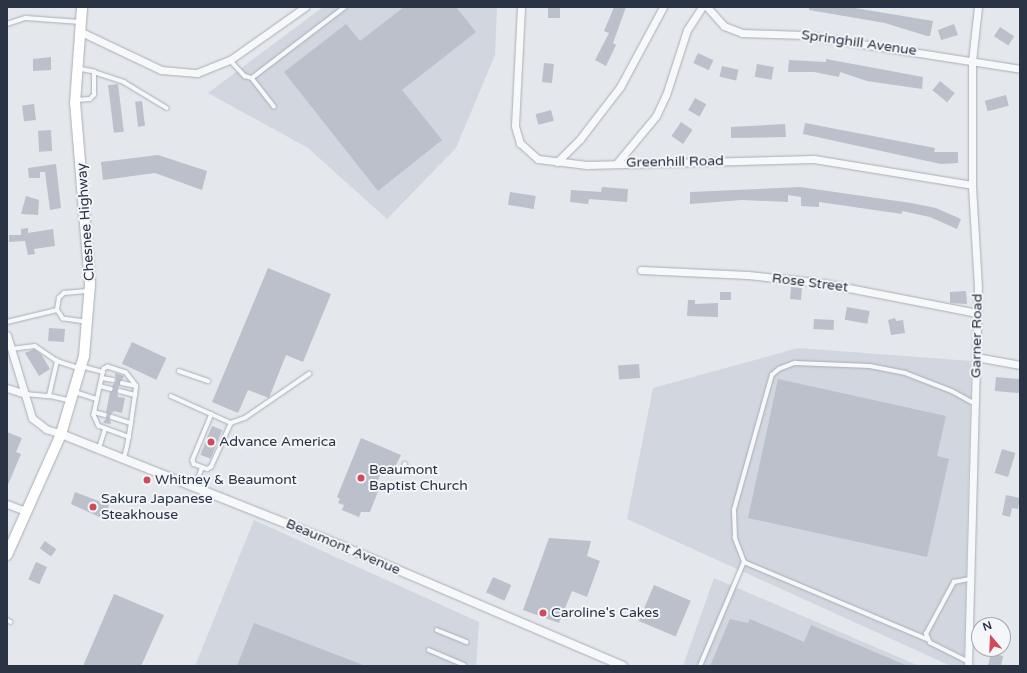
<!DOCTYPE html>
<html>
<head>
<meta charset="utf-8">
<style>
  body { margin:0 }
  #map { position:relative; width:1027px; height:673px; overflow:hidden; background:#e4e7ec; font-family:"Varela Round",sans-serif }
  div>[style] { position:absolute }
  .built>* { inset:0; background:#d2d6de }
  .building>* { inset:0; background:#bbc0ca; transform-origin:0 0 }
  .roads { filter:drop-shadow(0 0 1px #a9aeb7) drop-shadow(0 0 1px #a9aeb7) }
  .service>* { height:3.5px; margin:-1.75px; padding:0 1.75px; transform-origin:1.75px; border-radius:1.75px; background:#f7f8fa }
  .minor>* { height:7px; margin:-3.5px; padding:0 3.5px; transform-origin:3.5px; border-radius:3.5px; background:#f7f8fa }
  .tertiary>* { height:8px; margin:-4px; padding:0 4px; transform-origin:4px; border-radius:4px; background:#f7f8fa }
  .primary>* { height:10px; margin:-5px; padding:0 5px; transform-origin:5px; border-radius:5px; background:#fff }
  .dots>* { width:11px; height:11px; translate:-50% -50%; box-sizing:border-box; border:2px solid #f4f6f9; border-radius:50% }
  span { translate:-50% -50%; white-space:nowrap; text-align:center; line-height:1.15; -webkit-text-stroke:4px #f4f6f9; paint-order:stroke }
  .street-label { font-size:14px; color:#2b3445 }
  .poi-label { font-size:14px; color:#2b3445 }
  .left { translate:0 -50%; text-align:left }
  .frame { position:absolute; inset:0; border:8px solid #2b3445; pointer-events:none }
  .north { position:absolute; left:971px; top:617px; width:40px; height:40px; box-sizing:border-box; background:#f4f6f9; border:1px solid #a4a8b1; border-radius:50%; rotate:341deg; font-size:11px; font-weight:700; line-height:16px; text-align:center; color:#2b3445 }
  .north::after { content:''; display:block; margin:auto; width:14px; height:18px; background:#d1495b; clip-path:polygon(50% 0,100% 100%,50% 72%,0 100%) }
</style>
</head>
<body>
<div id="map">
  <div class="built">
    <i style="clip-path:polygon(323px 7px,497px 7px,495px 55px,456px 148px,387px 219px,308px 148px,208px 93px)"></i>
    <i style="clip-path:polygon(798px 348px,971px 361px,964px 666px,951px 666px,627px 519px,653px 388px)"></i>
    <i style="clip-path:polygon(254px 520px,479px 622px,476px 666px,195px 666px)"></i>
    <i style="clip-path:polygon(714px 578px,919px 666px,683px 666px)"></i>
  </div>
  <div class="building">
    <i style="clip-path:polygon(404px 7px,456px 7px,476px 32px,402px 90px,442px 140px,378px 191px,284px 72px,346px 24px,360px 41px)"></i>
    <i style="left:548px;top:7px;width:12px;height:11px"></i>
    <i style="clip-path:polygon(614px 7px,626px 7px,613px 43px,616px 45px,606px 66px,595px 60px,609px 33px,604px 31px)"></i>
    <i style="clip-path:polygon(809px 7px,849px 7px,933px 21px,930px 36px,927px 36px,885px 23px,809px 10px)"></i>
    <i style="clip-path:polygon(954px 24px,958px 35px,941px 40px,938px 30px)"></i>
    <i style="left:1000px;top:27px;width:17px;height:11px;rotate:33deg"></i>
    <i style="left:698px;top:53px;width:17px;height:11px;rotate:25deg"></i>
    <i style="clip-path:polygon(51px 57px,51px 70px,33px 71px,33px 59px)"></i>
    <i style="clip-path:polygon(826px 59px,923px 77px,922px 89px,867px 81px,840px 72px,839px 77px,814px 72px,788px 72px,789px 60px,826px 62px)"></i>
    <i style="left:544px;top:63px;width:10px;height:19px;rotate:6deg"></i>
    <i style="left:757px;top:64px;width:17px;height:13px;rotate:10deg"></i>
    <i style="left:722px;top:66px;width:17px;height:11px;rotate:13deg"></i>
    <i style="left:940px;top:81px;width:19px;height:12px;rotate:39deg"></i>
    <i style="left:118px;top:84px;width:48px;height:10px;rotate:83deg"></i>
    <i style="left:1006px;top:95px;width:11px;height:22px;rotate:75deg"></i>
    <i style="left:695px;top:98px;width:13px;height:14px;rotate:29deg"></i>
    <i style="left:142px;top:101px;width:25px;height:7px;rotate:83deg"></i>
    <i style="left:34px;top:104px;width:16px;height:12px;rotate:83deg"></i>
    <i style="left:551px;top:110px;width:11px;height:16px;rotate:75deg"></i>
    <i style="left:681px;top:122px;width:14px;height:17px;rotate:34deg"></i>
    <i style="clip-path:polygon(805px 123px,935px 148px,934px 152px,958px 152px,958px 163px,941px 164px,803px 134px)"></i>
    <i style="clip-path:polygon(785px 124px,786px 137px,731px 138px,731px 127px)"></i>
    <i style="left:51px;top:130px;width:21px;height:13px;rotate:87deg"></i>
    <i style="clip-path:polygon(158px 155px,207px 171px,202px 190px,155px 173px,103px 180px,101px 162px)"></i>
    <i style="clip-path:polygon(56px 164px,61px 208px,50px 210px,45px 172px,40px 172px,40px 178px,29px 178px,28px 168px)"></i>
    <i style="clip-path:polygon(602px 187px,628px 189px,627px 202px,589px 199px,588px 204px,570px 202px,571px 190px,601px 192px)"></i>
    <i style="clip-path:polygon(800px 187px,911px 203px,936px 208px,961px 219px,957px 229px,930px 217px,902px 211px,902px 214px,819px 202px,819px 207px,801px 206px,801px 197px,788px 195px,788px 202px,742px 200px,690px 204px,690px 192px)"></i>
    <i style="left:510px;top:192px;width:26px;height:13px;rotate:9deg"></i>
    <i style="clip-path:polygon(26px 196px,39px 200px,38px 215px,21px 214px)"></i>
    <i style="clip-path:polygon(28px 228px,28px 233px,53px 229px,55px 246px,34px 249px,35px 254px,28px 255px,25px 241px,9px 242px,9px 235px,21px 235px,21px 229px)"></i>
    <i style="clip-path:polygon(268px 268px,331px 294px,303px 362px,286px 355px,269px 398px,248px 390px,238px 413px,212px 402px)"></i>
    <i style="left:791px;top:287px;width:11px;height:12px;rotate:5deg"></i>
    <i style="clip-path:polygon(966px 291px,967px 304px,950px 303px,950px 292px)"></i>
    <i style="left:720px;top:292px;width:11px;height:8px"></i>
    <i style="clip-path:polygon(688px 300px,695px 300px,695px 304px,718px 303px,718px 317px,687px 316px)"></i>
    <i style="left:847px;top:307px;width:23px;height:13px;rotate:10deg"></i>
    <i style="clip-path:polygon(895px 318px,896px 321px,903px 320px,905px 333px,891px 335px,888px 320px)"></i>
    <i style="left:814px;top:319px;width:20px;height:10px;rotate:3deg"></i>
    <i style="left:49px;top:328px;width:16px;height:13px;rotate:4deg"></i>
    <i style="left:132px;top:342px;width:38px;height:24px;rotate:25deg"></i>
    <i style="clip-path:polygon(34px 349px,41px 354px,50px 369px,39px 376px,25px 353px)"></i>
    <i style="left:639px;top:364px;width:14px;height:21px;rotate:86deg"></i>
    <i style="clip-path:polygon(115px 373px,124px 376px,117px 391px,118px 397px,125px 398px,122px 413px,114px 411px,109px 416px,111px 424px,103px 423px,108px 415px,106px 412px,110px 392px,114px 389px,112px 386px,116px 381px)"></i>
    <i style="left:996px;top:377px;width:24px;height:14px;rotate:5deg"></i>
    <i style="clip-path:polygon(778px 379px,946px 416px,937px 456px,949px 459px,927px 557px,748px 518px)"></i>
    <i style="left:212px;top:426px;width:11px;height:31px;rotate:22deg"></i>
    <i style="clip-path:polygon(7px 432px,22px 438px,16px 452px,21px 454px,7px 487px)"></i>
    <i style="clip-path:polygon(361px 438px,401px 455px,393px 471px,383px 467px,376px 485px,380px 486px,370px 512px,361px 512px,359px 517px,342px 510px,344px 505px,338px 503px,340px 499px,337px 497px)"></i>
    <i style="left:1002px;top:449px;width:14px;height:25px;rotate:17deg"></i>
    <i style="clip-path:polygon(75px 492px,109px 505px,107px 511px,111px 513px,108px 521px,71px 504px)"></i>
    <i style="clip-path:polygon(1006px 495px,1020px 498px,1018px 509px,1012px 508px,1010px 517px,1002px 515px)"></i>
    <i style="clip-path:polygon(549px 538px,591px 541px,587px 556px,600px 561px,587px 597px,572px 591px,559px 623px,523px 610px)"></i>
    <i style="left:45px;top:541px;width:14px;height:9px;rotate:36deg"></i>
    <i style="left:36px;top:562px;width:12px;height:19px;rotate:24deg"></i>
    <i style="left:493px;top:577px;width:20px;height:17px;rotate:24deg"></i>
    <i style="left:654px;top:585px;width:40px;height:39px;rotate:23deg"></i>
    <i style="clip-path:polygon(114px 594px,164px 615px,141px 666px,83px 666px)"></i>
    <i style="clip-path:polygon(730px 619px,748px 623px,750px 619px,804px 642px,811px 625px,908px 666px,710px 666px)"></i>
    <i style="clip-path:polygon(254px 623px,363px 665px,363px 666px,237px 666px)"></i>
    <i style="clip-path:polygon(991px 653px,1003px 656px,1001px 666px,988px 666px)"></i>
  </div>
  <div class="roads">
    <div class="service">
      <i style="left:7px;top:24px;width:20px;rotate:-18deg"></i>
      <i style="left:26px;top:18px;width:54px;rotate:4.2deg"></i>
      <i style="left:230px;top:60px;width:22px;rotate:47deg"></i>
      <i style="left:245px;top:76px;width:7px;rotate:16deg"></i>
      <i style="left:252px;top:78px;width:117px;rotate:-37.4deg"></i>
      <i style="left:94px;top:72px;width:32px;rotate:18deg"></i>
      <i style="left:124px;top:82px;width:50px;rotate:31.2deg"></i>
      <i style="left:252px;top:78px;width:36px;rotate:52deg"></i>
      <i style="left:77px;top:100px;width:13px;rotate:-4deg"></i>
      <i style="left:90px;top:99px;width:6px;rotate:-45deg"></i>
      <i style="left:94px;top:95px;width:23px;rotate:-90deg"></i>
      <i style="left:94px;top:72px;width:15px;rotate:-169deg"></i>
      <i style="left:7px;top:322px;width:51px;rotate:-13.5deg"></i>
      <i style="left:85px;top:322px;width:22px;rotate:-172deg"></i>
      <i style="left:63px;top:319px;width:11px;rotate:-124deg"></i>
      <i style="left:57px;top:310px;width:12px;rotate:-81deg"></i>
      <i style="left:59px;top:298px;width:7px;rotate:-45deg"></i>
      <i style="left:64px;top:293px;width:25px;rotate:-5deg"></i>
      <i style="left:11px;top:349px;width:24px;rotate:-7deg"></i>
      <i style="left:35px;top:346px;width:27px;rotate:34deg"></i>
      <i style="left:81px;top:366px;width:23px;rotate:15deg"></i>
      <i style="left:179px;top:371px;width:31px;rotate:19deg"></i>
      <i style="left:102px;top:378px;width:11px;rotate:10deg"></i>
      <i style="left:122px;top:383px;width:14px;rotate:12deg"></i>
      <i style="left:100px;top:386px;width:11px;rotate:15deg"></i>
      <i style="left:120px;top:391px;width:16px;rotate:15deg"></i>
      <i style="left:75px;top:392px;width:23px;rotate:18deg"></i>
      <i style="left:25px;top:394px;width:24px;rotate:5deg"></i>
      <i style="left:171px;top:396px;width:66px;rotate:24.2deg"></i>
      <i style="left:70px;top:401px;width:22px;rotate:-167deg"></i>
      <i style="left:49px;top:396px;width:36px;rotate:-77deg"></i>
      <i style="left:57px;top:361px;width:23px;rotate:18deg"></i>
      <i style="left:94px;top:412px;width:11px;rotate:15deg"></i>
      <i style="left:212px;top:414px;width:50px;rotate:112.4deg"></i>
      <i style="left:193px;top:460px;width:4px;rotate:76deg"></i>
      <i style="left:194px;top:464px;width:14px;rotate:21deg"></i>
      <i style="left:207px;top:469px;width:4px;rotate:-27deg"></i>
      <i style="left:211px;top:467px;width:48px;rotate:-65.6deg"></i>
      <i style="left:231px;top:423px;width:15px;rotate:-20deg"></i>
      <i style="left:245px;top:418px;width:78px;rotate:-34.5deg"></i>
      <i style="left:112px;top:417px;width:20px;rotate:18deg"></i>
      <i style="left:99px;top:448px;width:20px;rotate:-72deg"></i>
      <i style="left:124px;top:458px;width:12px;rotate:-76deg"></i>
      <i style="left:127px;top:446px;width:23px;rotate:-80deg"></i>
      <i style="left:131px;top:423px;width:37px;rotate:-82deg"></i>
      <i style="left:136px;top:386px;width:16px;rotate:-128deg"></i>
      <i style="left:126px;top:373px;width:19px;rotate:-162deg"></i>
      <i style="left:108px;top:367px;width:4px;rotate:153deg"></i>
      <i style="left:104px;top:369px;width:47px;rotate:102.3deg"></i>
      <i style="left:94px;top:415px;width:12px;rotate:66deg"></i>
      <i style="left:99px;top:426px;width:32px;rotate:20deg"></i>
      <i style="left:403px;top:469px;width:5px;rotate:-68deg"></i>
      <i style="left:194px;top:487px;width:21px;rotate:-67deg"></i>
      <i style="left:744px;top:562px;width:26px;rotate:-111deg"></i>
      <i style="left:735px;top:538px;width:28px;rotate:-92deg"></i>
      <i style="left:734px;top:510px;width:140px;rotate:-74.3deg"></i>
      <i style="left:772px;top:375px;width:9px;rotate:-41deg"></i>
      <i style="left:779px;top:369px;width:17px;rotate:-21deg"></i>
      <i style="left:795px;top:363px;width:75px;rotate:2.3deg"></i>
      <i style="left:870px;top:366px;width:36px;rotate:11deg"></i>
      <i style="left:905px;top:373px;width:50px;rotate:21deg"></i>
      <i style="left:952px;top:391px;width:26px;rotate:29deg"></i>
      <i style="left:7px;top:620px;width:4px;rotate:27deg"></i>
      <i style="left:437px;top:630px;width:32px;rotate:22deg"></i>
      <i style="left:429px;top:650px;width:38px;rotate:23deg"></i>
      <i style="left:968px;top:662px;width:42px;rotate:-153.4deg"></i>
      <i style="left:930px;top:643px;width:10px;rotate:-114deg"></i>
      <i style="left:926px;top:634px;width:59px;rotate:-61.7deg"></i>
      <i style="left:954px;top:582px;width:16px;rotate:-11deg"></i>
      <i style="left:700px;top:666px;width:113px;rotate:-67.1deg"></i>
      <i style="left:744px;top:562px;width:199px;rotate:22.8deg"></i>
    </div>
    <div class="minor">
      <i style="left:521px;top:7px;width:119px;rotate:92.9deg"></i>
      <i style="left:515px;top:126px;width:18px;rotate:74deg"></i>
      <i style="left:520px;top:143px;width:24px;rotate:42deg"></i>
      <i style="left:538px;top:159px;width:49px;rotate:7deg"></i>
      <i style="left:587px;top:165px;width:227px;rotate:-1.5deg"></i>
      <i style="left:814px;top:159px;width:160px;rotate:9.3deg"></i>
      <i style="left:707px;top:7px;width:25px;rotate:48deg"></i>
      <i style="left:724px;top:26px;width:19px;rotate:21deg"></i>
      <i style="left:742px;top:33px;width:62px;rotate:1.8deg"></i>
      <i style="left:804px;top:35px;width:219px;rotate:8.9deg"></i>
      <i style="left:79px;top:31px;width:91px;rotate:25.4deg"></i>
      <i style="left:161px;top:70px;width:36px;rotate:5deg"></i>
      <i style="left:197px;top:73px;width:35px;rotate:-22deg"></i>
      <i style="left:230px;top:60px;width:92px;rotate:-35.2deg"></i>
      <i style="left:557px;top:162px;width:33px;rotate:-45deg"></i>
      <i style="left:580px;top:139px;width:66px;rotate:-52.4deg"></i>
      <i style="left:620px;top:87px;width:91px;rotate:-61.7deg"></i>
      <i style="left:617px;top:163px;width:61px;rotate:-50.3deg"></i>
      <i style="left:656px;top:116px;width:23px;rotate:-65deg"></i>
      <i style="left:666px;top:95px;width:68px;rotate:-72.1deg"></i>
      <i style="left:687px;top:30px;width:27px;rotate:-57deg"></i>
      <i style="left:641px;top:270px;width:107px;rotate:2.7deg"></i>
      <i style="left:748px;top:275px;width:75px;rotate:6.1deg"></i>
      <i style="left:823px;top:283px;width:157px;rotate:11deg"></i>
      <i style="left:7px;top:335px;width:87px;rotate:73.2deg"></i>
      <i style="left:32px;top:418px;width:18px;rotate:38deg"></i>
      <i style="left:46px;top:429px;width:16px;rotate:18deg"></i>
      <i style="left:976px;top:357px;width:45px;rotate:10.3deg"></i>
      <i style="left:7px;top:388px;width:19px;rotate:18deg"></i>
      <i style="left:7px;top:504px;width:19px;rotate:21deg"></i>
      <i style="left:968px;top:666px;width:379px;rotate:-88.5deg"></i>
      <i style="left:978px;top:287px;width:102px;rotate:-93.4deg"></i>
      <i style="left:972px;top:185px;width:124px;rotate:-90deg"></i>
      <i style="left:972px;top:61px;width:54px;rotate:-83.7deg"></i>
    </div>
    <div class="tertiary">
      <i style="left:61px;top:434px;width:282px;rotate:21.7deg"></i>
      <i style="left:323px;top:538px;width:326px;rotate:23.1deg"></i>
    </div>
    <div class="primary">
      <i style="left:7px;top:555px;width:133px;rotate:-65.9deg"></i>
      <i style="left:61px;top:434px;width:81px;rotate:-73.6deg"></i>
      <i style="left:84px;top:356px;width:72px;rotate:-85.2deg"></i>
      <i style="left:90px;top:284px;width:182px;rotate:-94.7deg"></i>
      <i style="left:75px;top:103px;width:96px;rotate:-85.8deg"></i>
    </div>
  </div>
  <div class="dots">
    <i style="left:211px;top:442px;background:#d1495b"></i>
    <i style="left:361px;top:478px;background:#d1495b"></i>
    <i style="left:147px;top:480px;background:#d1495b"></i>
    <i style="left:93px;top:507px;background:#d1495b"></i>
    <i style="left:543px;top:613px;background:#d1495b"></i>
  </div>
  <div class="street-label">
    <span style="left:859px;top:43px;rotate:8deg">Springhill Avenue</span>
    <span style="left:675px;top:162px;rotate:-1deg">Greenhill Road</span>
    <span style="left:86px;top:222px;rotate:-94deg">Chesnee Highway</span>
    <span style="left:810px;top:283px;rotate:7deg">Rose Street</span>
    <span style="left:977px;top:336px;rotate:-89deg">Garner Road</span>
    <span style="left:343px;top:547px;rotate:23deg">Beaumont Avenue</span>
  </div>
  <div class="poi-label">
    <span class="left" style="left:219px;top:442px">Advance America</span>
    <span class="left" style="left:369px;top:478px">Beaumont<br>Baptist Church</span>
    <span class="left" style="left:155px;top:480px">Whitney &amp; Beaumont</span>
    <span class="left" style="left:101px;top:507px">Sakura Japanese<br>Steakhouse</span>
    <span class="left" style="left:551px;top:613px">Caroline's Cakes</span>
  </div>
  <div class="frame"></div>
  <div class="north">N</div>
</div>
</body>
</html>
